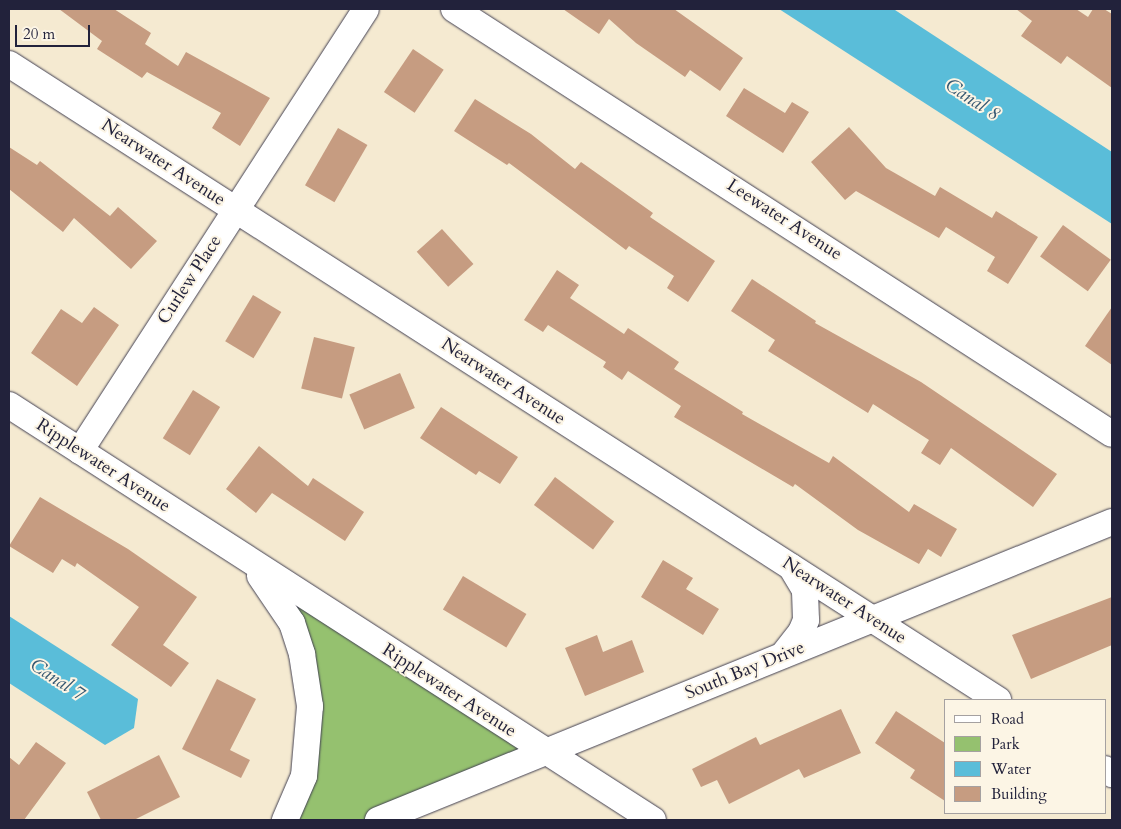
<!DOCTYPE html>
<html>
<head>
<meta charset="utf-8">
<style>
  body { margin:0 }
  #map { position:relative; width:1121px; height:829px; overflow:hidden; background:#f5ead1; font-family:Cardo,serif }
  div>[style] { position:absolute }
  .green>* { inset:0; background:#95c16f }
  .water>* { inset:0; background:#5abdd9 }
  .building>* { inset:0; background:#c69c81; transform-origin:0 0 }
  .roads { filter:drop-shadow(0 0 1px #424052) drop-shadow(0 0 1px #424052) }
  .minor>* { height:26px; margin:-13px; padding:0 13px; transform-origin:13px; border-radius:13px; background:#fff }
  span { translate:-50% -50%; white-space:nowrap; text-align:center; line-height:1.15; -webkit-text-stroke:4px #fcf5e5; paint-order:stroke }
  .street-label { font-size:18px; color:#22223b }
  .water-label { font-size:19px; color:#365872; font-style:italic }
  .frame { position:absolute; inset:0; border:10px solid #22223b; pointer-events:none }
  .legend { position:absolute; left:944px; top:699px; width:162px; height:115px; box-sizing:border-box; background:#fcf5e5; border:1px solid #a5a1a1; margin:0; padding:6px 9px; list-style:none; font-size:15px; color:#22223b }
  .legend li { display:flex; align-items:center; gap:10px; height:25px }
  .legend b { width:25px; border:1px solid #a5a1a1 }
  .scale { position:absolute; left:15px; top:25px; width:75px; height:22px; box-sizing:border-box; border:2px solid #22223b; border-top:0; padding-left:6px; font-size:15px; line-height:18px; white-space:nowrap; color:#22223b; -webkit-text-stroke:4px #fcf5e5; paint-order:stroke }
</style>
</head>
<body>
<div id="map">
  <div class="green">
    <i style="clip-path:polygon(264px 576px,538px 752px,372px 820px,288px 820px,314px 712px)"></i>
  </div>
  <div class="water">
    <i style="clip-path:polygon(779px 9px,895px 10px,1112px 152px,1112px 224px)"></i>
    <i style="clip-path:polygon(9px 616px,138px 699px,134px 728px,105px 745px,9px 683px)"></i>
  </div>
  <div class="building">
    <i style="clip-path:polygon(59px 9px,114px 9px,151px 33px,145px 44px,178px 66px,186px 52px,270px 98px,240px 146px,212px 128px,221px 113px,147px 72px,142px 78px,97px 49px,102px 41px)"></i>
    <i style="clip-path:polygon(563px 9px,674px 9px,743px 58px,720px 91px,690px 70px,685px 77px,636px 43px,609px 19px,599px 34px)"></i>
    <i style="clip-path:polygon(1016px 9px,1076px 9px,1088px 17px,1093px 9px,1104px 9px,1112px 14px,1112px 88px,1067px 56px,1061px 64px,1021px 36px,1032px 21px)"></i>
    <i style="left:413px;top:49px;width:37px;height:52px;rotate:34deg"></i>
    <i style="clip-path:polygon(744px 88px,785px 113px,792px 102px,809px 112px,783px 153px,726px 116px)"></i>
    <i style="clip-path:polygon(475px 99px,531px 134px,575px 169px,581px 162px,653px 213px,650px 217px,715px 261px,688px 302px,667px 288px,674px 276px,629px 246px,626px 250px,509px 163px,507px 165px,454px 131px)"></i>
    <i style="clip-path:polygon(849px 127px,886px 168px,935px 196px,940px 187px,992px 218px,996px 211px,1038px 237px,1008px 284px,987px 271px,995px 257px,946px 227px,939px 238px,856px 191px,845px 200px,811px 162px)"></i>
    <i style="left:338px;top:128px;width:34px;height:66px;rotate:30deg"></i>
    <i style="clip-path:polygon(9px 147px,37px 165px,40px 161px,110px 216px,118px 207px,157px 241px,131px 269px,74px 218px,63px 232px,9px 189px)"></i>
    <i style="left:1063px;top:225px;width:59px;height:39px;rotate:36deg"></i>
    <i style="left:442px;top:229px;width:47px;height:34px;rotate:48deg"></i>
    <i style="clip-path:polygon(557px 270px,579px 285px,570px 298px,624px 334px,628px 328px,679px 362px,674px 369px,743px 412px,742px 414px,829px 463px,833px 456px,909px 512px,914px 504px,957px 529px,941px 557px,928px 549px,919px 564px,858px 530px,795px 484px,793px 487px,674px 417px,681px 406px,628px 371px,622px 380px,603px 367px,606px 362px,548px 325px,543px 332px,524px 320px)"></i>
    <i style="clip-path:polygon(752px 279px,816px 321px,815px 323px,921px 382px,1057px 474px,1033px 507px,951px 448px,940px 465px,921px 453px,929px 440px,873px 404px,868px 413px,768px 351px,775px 340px,731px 311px)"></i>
    <i style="left:253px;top:295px;width:33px;height:54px;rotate:31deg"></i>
    <i style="clip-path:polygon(94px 307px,119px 325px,77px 386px,31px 353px,61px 309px,82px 323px)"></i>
    <i style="clip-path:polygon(1112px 307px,1112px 365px,1085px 346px)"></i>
    <i style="left:314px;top:337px;width:42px;height:53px;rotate:14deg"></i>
    <i style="left:400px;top:373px;width:38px;height:55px;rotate:67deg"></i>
    <i style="left:193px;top:390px;width:32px;height:57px;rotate:32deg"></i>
    <i style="clip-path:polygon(441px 407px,518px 457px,500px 484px,479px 471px,476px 475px,420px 438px)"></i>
    <i style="clip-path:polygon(259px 446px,308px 486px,313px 478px,364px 512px,345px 541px,272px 493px,256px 513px,226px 489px)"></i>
    <i style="left:555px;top:477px;width:74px;height:35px;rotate:37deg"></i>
    <i style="clip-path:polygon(40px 497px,128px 549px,197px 597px,163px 645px,189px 663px,171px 687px,111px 645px,139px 607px,77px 563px,75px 567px,62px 559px,53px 573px,9px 546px)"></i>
    <i style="clip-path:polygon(663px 560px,693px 578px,686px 589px,719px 609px,703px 635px,641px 597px)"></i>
    <i style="left:463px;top:576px;width:74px;height:39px;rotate:31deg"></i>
    <i style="clip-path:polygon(1112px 597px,1112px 645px,1031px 679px,1012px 635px)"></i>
    <i style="clip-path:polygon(597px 635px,603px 652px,632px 640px,644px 672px,585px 696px,565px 648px)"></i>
    <i style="clip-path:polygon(217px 679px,256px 699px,230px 750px,250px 760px,241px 778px,182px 749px)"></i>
    <i style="clip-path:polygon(841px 709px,861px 753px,804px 778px,799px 769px,729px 804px,717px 780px,701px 787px,692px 769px,756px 737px,760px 745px)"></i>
    <i style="clip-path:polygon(896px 711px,945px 743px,945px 801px,910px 778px,915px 770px,875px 743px)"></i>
    <i style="clip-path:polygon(36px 742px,66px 763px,24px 820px,9px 820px,9px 757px,19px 765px)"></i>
    <i style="clip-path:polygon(159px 755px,180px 797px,134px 820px,101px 820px,87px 792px)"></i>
  </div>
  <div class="roads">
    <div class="minor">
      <i style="left:454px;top:9px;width:783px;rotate:32.86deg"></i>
      <i style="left:9px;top:64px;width:1176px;rotate:32.74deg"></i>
      <i style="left:9px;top:405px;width:766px;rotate:32.8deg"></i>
      <i style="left:80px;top:451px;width:526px;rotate:-57.09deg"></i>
      <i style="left:260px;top:576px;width:57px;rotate:55.8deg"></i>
      <i style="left:292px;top:623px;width:33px;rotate:72deg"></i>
      <i style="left:302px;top:654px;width:53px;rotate:81.3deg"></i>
      <i style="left:310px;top:706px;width:70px;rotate:94.9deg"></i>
      <i style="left:304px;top:776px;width:48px;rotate:113.4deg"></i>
      <i style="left:783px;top:655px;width:29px;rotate:-52deg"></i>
      <i style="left:801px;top:632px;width:13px;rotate:-67deg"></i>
      <i style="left:806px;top:620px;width:30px;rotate:-92deg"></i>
      <i style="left:805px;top:590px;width:27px;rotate:-121deg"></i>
      <i style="left:1105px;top:769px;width:9px;rotate:36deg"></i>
      <i style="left:378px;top:820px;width:792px;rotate:-22.1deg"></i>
    </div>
  </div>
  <div class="street-label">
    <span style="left:163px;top:163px;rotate:33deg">Nearwater Avenue</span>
    <span style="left:784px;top:220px;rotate:33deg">Leewater Avenue</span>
    <span style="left:190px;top:280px;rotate:-57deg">Curlew Place</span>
    <span style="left:503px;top:382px;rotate:33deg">Nearwater Avenue</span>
    <span style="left:103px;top:466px;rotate:33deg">Ripplewater Avenue</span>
    <span style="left:844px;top:601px;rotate:33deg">Nearwater Avenue</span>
    <span style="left:745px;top:671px;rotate:-22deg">South Bay Drive</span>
    <span style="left:449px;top:691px;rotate:33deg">Ripplewater Avenue</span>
  </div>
  <div class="water-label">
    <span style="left:972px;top:100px;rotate:33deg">Canal 8</span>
    <span style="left:57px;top:680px;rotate:33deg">Canal 7</span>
  </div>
  <div class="frame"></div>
  <ul class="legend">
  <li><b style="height:6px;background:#fff"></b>Road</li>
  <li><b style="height:14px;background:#95c16f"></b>Park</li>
  <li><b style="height:14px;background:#5abdd9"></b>Water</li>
  <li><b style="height:14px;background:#c69c81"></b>Building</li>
  </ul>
  <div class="scale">20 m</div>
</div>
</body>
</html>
